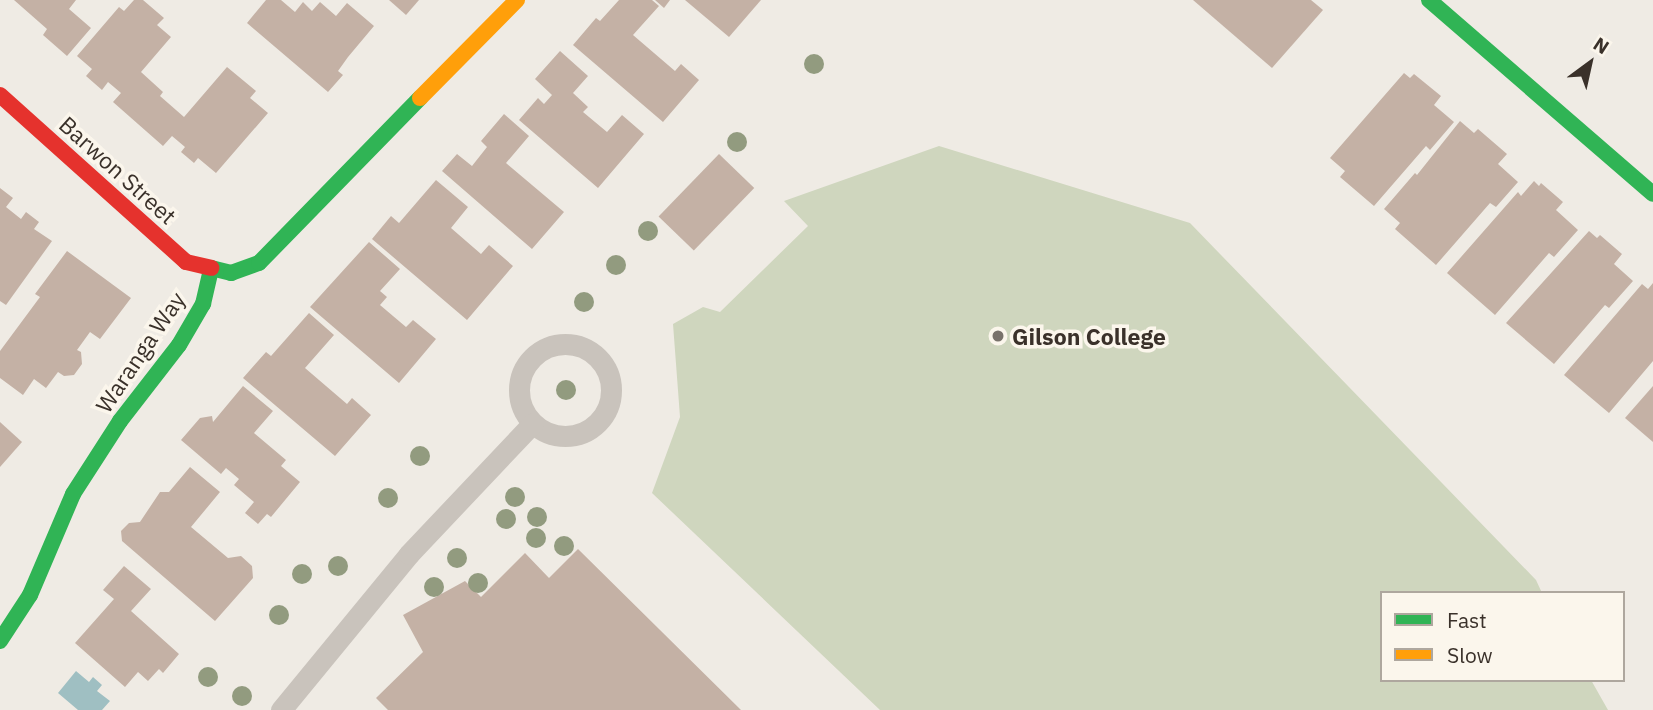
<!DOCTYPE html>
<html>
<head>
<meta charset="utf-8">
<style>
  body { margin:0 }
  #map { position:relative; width:1653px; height:710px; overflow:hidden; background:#efebe4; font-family:"IBM Plex Sans",sans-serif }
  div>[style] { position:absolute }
  .green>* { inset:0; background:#cfd6be }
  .water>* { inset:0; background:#9fbfc2 }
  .building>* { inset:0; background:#c4b1a5; transform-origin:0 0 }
  .lane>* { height:21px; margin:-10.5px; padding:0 10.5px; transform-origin:10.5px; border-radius:10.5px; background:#c9c3bc }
  .lane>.ring { margin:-10.5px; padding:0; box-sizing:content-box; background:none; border:21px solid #c9c3bc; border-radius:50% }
  .fast>* { height:16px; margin:-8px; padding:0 8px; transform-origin:8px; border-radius:8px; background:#30b455 }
  .slow>* { height:16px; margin:-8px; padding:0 8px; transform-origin:8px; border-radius:8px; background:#ff9f0a }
  .jam>* { height:16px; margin:-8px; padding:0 8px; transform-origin:8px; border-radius:8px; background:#e5322d }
  .trees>* { width:20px; height:20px; margin:-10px; border-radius:50%; background:#929b7f }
  .dots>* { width:19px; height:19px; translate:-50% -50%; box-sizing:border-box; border:4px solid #fbf6ec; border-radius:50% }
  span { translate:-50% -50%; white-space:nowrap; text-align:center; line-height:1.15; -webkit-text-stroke:7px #fbf6ec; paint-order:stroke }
  .street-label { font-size:23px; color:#3a312a }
  .poi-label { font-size:23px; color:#3a312a; font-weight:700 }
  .left { translate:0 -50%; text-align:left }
  .legend { position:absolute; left:1380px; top:591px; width:245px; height:91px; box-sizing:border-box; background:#fbf6ec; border:2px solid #aea79e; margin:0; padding:9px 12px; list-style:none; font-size:21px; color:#3a312a }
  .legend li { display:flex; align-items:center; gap:14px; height:35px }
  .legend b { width:35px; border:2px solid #aea79e }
  .north { position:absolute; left:1555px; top:28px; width:70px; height:70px; -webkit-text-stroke:5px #fbf6ec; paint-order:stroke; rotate:33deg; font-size:19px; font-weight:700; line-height:28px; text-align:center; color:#3a312a }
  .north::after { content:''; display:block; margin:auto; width:24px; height:32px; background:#3a312a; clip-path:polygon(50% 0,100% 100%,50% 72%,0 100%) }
</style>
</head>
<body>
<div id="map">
  <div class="green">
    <i style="clip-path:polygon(939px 146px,1190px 223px,1536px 580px,1542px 593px,1382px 593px,1382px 680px,1591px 680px,1608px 710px,880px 710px,652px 493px,680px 417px,673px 324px,703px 307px,720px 312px,808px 226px,784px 201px)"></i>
  </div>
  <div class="water">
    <i style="clip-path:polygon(76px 671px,89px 682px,93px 677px,102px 685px,97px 691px,110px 701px,102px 710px,78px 710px,58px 693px)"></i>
  </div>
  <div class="building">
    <i style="clip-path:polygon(14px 0,76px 0,69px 9px,91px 28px,67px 56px,43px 35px,47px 29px)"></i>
    <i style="clip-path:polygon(134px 0,143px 0,164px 18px,157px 25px,171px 37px,141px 72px,163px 92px,160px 96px,184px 117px,227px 67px,256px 91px,250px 98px,268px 113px,216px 173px,198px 158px,194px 163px,181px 152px,185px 147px,172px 136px,163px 146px,113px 102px,121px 93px,108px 82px,102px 90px,86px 76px,92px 69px,77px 56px,119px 7px,124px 11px)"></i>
    <i style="clip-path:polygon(266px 0,281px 0,295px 12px,303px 2px,312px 11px,320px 2px,336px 16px,347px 3px,374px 26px,348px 57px,338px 71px,343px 75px,328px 92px,247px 23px)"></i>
    <i style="clip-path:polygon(389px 0,419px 0,406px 15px)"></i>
    <i style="clip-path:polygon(619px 0,652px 0,659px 6px,633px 35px,675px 71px,681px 64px,699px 80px,663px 122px,573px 45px,596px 18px,600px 21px)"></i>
    <i style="clip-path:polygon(655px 0,670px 0,664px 8px)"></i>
    <i style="clip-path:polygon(685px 0,761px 0,729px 37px)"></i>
    <i style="clip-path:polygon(1193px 0,1311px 0,1323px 10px,1272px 68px)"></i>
    <i style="clip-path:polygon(560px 51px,588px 76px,573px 93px,588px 107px,583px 112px,607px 132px,622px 115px,644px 134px,598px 188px,519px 120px,538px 98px,544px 104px,552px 95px,535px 79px)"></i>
    <i style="clip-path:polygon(1404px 73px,1410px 78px,1414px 74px,1441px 96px,1434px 105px,1454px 122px,1430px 150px,1426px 146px,1374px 206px,1340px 177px,1345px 171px,1330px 158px)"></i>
    <i style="clip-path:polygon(504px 114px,529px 136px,506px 163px,564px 212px,532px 249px,442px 171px,457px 154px,472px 166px,487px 147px,481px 141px)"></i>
    <i style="clip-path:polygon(1460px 121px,1474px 133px,1478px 129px,1507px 154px,1498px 164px,1518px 182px,1496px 207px,1490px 203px,1436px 265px,1395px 229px,1400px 223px,1384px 209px,1415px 173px,1417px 175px)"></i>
    <i style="left:719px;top:154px;width:49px;height:87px;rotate:44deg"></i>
    <i style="clip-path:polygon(436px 180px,468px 207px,451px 228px,481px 254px,489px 245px,513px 266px,467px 320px,372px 239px,391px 216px,399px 223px)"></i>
    <i style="clip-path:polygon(1534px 181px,1539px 186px,1541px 183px,1563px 202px,1556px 210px,1578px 230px,1554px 257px,1549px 253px,1495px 315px,1447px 273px,1518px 192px,1521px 196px)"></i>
    <i style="clip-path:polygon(0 188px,13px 198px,6px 207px,21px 219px,26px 212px,39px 222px,34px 229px,52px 241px,6px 305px,0 301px)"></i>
    <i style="clip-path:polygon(1589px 231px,1597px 238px,1600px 235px,1622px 254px,1614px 264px,1633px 281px,1609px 308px,1605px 305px,1554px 364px,1506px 323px)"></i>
    <i style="clip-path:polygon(369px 242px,400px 269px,380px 291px,387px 297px,380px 305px,406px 327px,413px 320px,436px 339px,399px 383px,310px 307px)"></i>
    <i style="clip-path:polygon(67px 251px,131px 298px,100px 339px,90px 332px,77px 350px,81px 352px,82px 364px,74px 375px,64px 376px,58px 372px,46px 388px,34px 379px,23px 395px,0 378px,0 351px,40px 297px,35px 294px)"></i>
    <i style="clip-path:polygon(1653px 283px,1653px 361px,1609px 413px,1564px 375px,1642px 284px,1648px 289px)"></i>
    <i style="clip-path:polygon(309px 313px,334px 335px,305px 368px,347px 404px,352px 398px,371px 415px,335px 456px,243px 378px,266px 352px,271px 356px)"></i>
    <i style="clip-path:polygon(243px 386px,273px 411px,254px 433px,286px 460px,281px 466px,300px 482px,271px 517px,267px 514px,258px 524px,245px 513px,254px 502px,234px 485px,239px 479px,226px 468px,221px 474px,181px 440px,200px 418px,212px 416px,213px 422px)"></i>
    <i style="clip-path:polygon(1653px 386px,1653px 442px,1625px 418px)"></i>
    <i style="clip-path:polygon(0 422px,22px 442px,0 467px)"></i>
    <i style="clip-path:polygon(190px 467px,220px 492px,191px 527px,228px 558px,241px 556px,252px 566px,253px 578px,215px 621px,122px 541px,121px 531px,129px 523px,140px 522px,160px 492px,169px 492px)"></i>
    <i style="clip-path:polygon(578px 549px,741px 710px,388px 710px,376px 698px,423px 652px,403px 615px,465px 581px,481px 597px,525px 553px,549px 578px)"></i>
    <i style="clip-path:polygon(124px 566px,151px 589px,131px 611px,179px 654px,163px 673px,159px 669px,148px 681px,138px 672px,125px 687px,75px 643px,114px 599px,103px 590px)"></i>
  </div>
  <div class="lane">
    <i class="ring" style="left:519px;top:344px;width:71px;height:71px"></i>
    <i style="left:281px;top:710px;width:202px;rotate:-50.6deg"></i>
    <i style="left:409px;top:554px;width:180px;rotate:-46.6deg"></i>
  </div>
  <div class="fast">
    <i style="left:1429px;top:0;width:296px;rotate:40.9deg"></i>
    <i style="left:0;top:641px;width:55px;rotate:-56.9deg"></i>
    <i style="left:30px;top:595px;width:110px;rotate:-66.9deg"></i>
    <i style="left:73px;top:494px;width:87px;rotate:-57.2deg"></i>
    <i style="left:120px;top:421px;width:96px;rotate:-52.2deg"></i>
    <i style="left:179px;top:345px;width:48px;rotate:-59.7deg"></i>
    <i style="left:203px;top:304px;width:37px;rotate:-77deg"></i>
    <i style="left:211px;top:268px;width:21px;rotate:14deg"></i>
    <i style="left:231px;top:273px;width:30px;rotate:-20deg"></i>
    <i style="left:259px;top:263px;width:231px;rotate:-45.7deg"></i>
  </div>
  <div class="slow">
    <i style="left:420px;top:98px;width:138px;rotate:-45.3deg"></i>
  </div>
  <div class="jam">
    <i style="left:0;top:95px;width:250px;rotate:41.9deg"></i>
    <i style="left:186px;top:262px;width:26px;rotate:13deg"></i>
  </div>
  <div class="trees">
    <i style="left:814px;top:64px"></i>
    <i style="left:737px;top:142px"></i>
    <i style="left:648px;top:231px"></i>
    <i style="left:616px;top:265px"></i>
    <i style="left:584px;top:302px"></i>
    <i style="left:566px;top:390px"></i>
    <i style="left:420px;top:456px"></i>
    <i style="left:515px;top:497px"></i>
    <i style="left:388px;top:498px"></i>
    <i style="left:537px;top:517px"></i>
    <i style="left:506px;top:519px"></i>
    <i style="left:536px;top:538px"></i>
    <i style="left:564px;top:546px"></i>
    <i style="left:457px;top:558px"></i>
    <i style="left:338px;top:566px"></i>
    <i style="left:302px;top:574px"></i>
    <i style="left:478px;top:583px"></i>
    <i style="left:434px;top:587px"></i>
    <i style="left:279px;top:615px"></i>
    <i style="left:208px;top:677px"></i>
    <i style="left:242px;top:696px"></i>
  </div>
  <div class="dots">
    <i style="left:998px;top:336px;background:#79726b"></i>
  </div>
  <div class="street-label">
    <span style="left:118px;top:170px;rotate:42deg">Barwon Street</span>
    <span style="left:140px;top:352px;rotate:-56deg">Waranga Way</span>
  </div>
  <div class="poi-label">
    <span class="left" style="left:1012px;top:336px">Gilson College</span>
  </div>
  <ul class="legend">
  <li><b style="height:9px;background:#30b455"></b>Fast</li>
  <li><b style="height:9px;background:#ff9f0a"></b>Slow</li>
  </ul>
  <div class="north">N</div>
</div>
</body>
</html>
